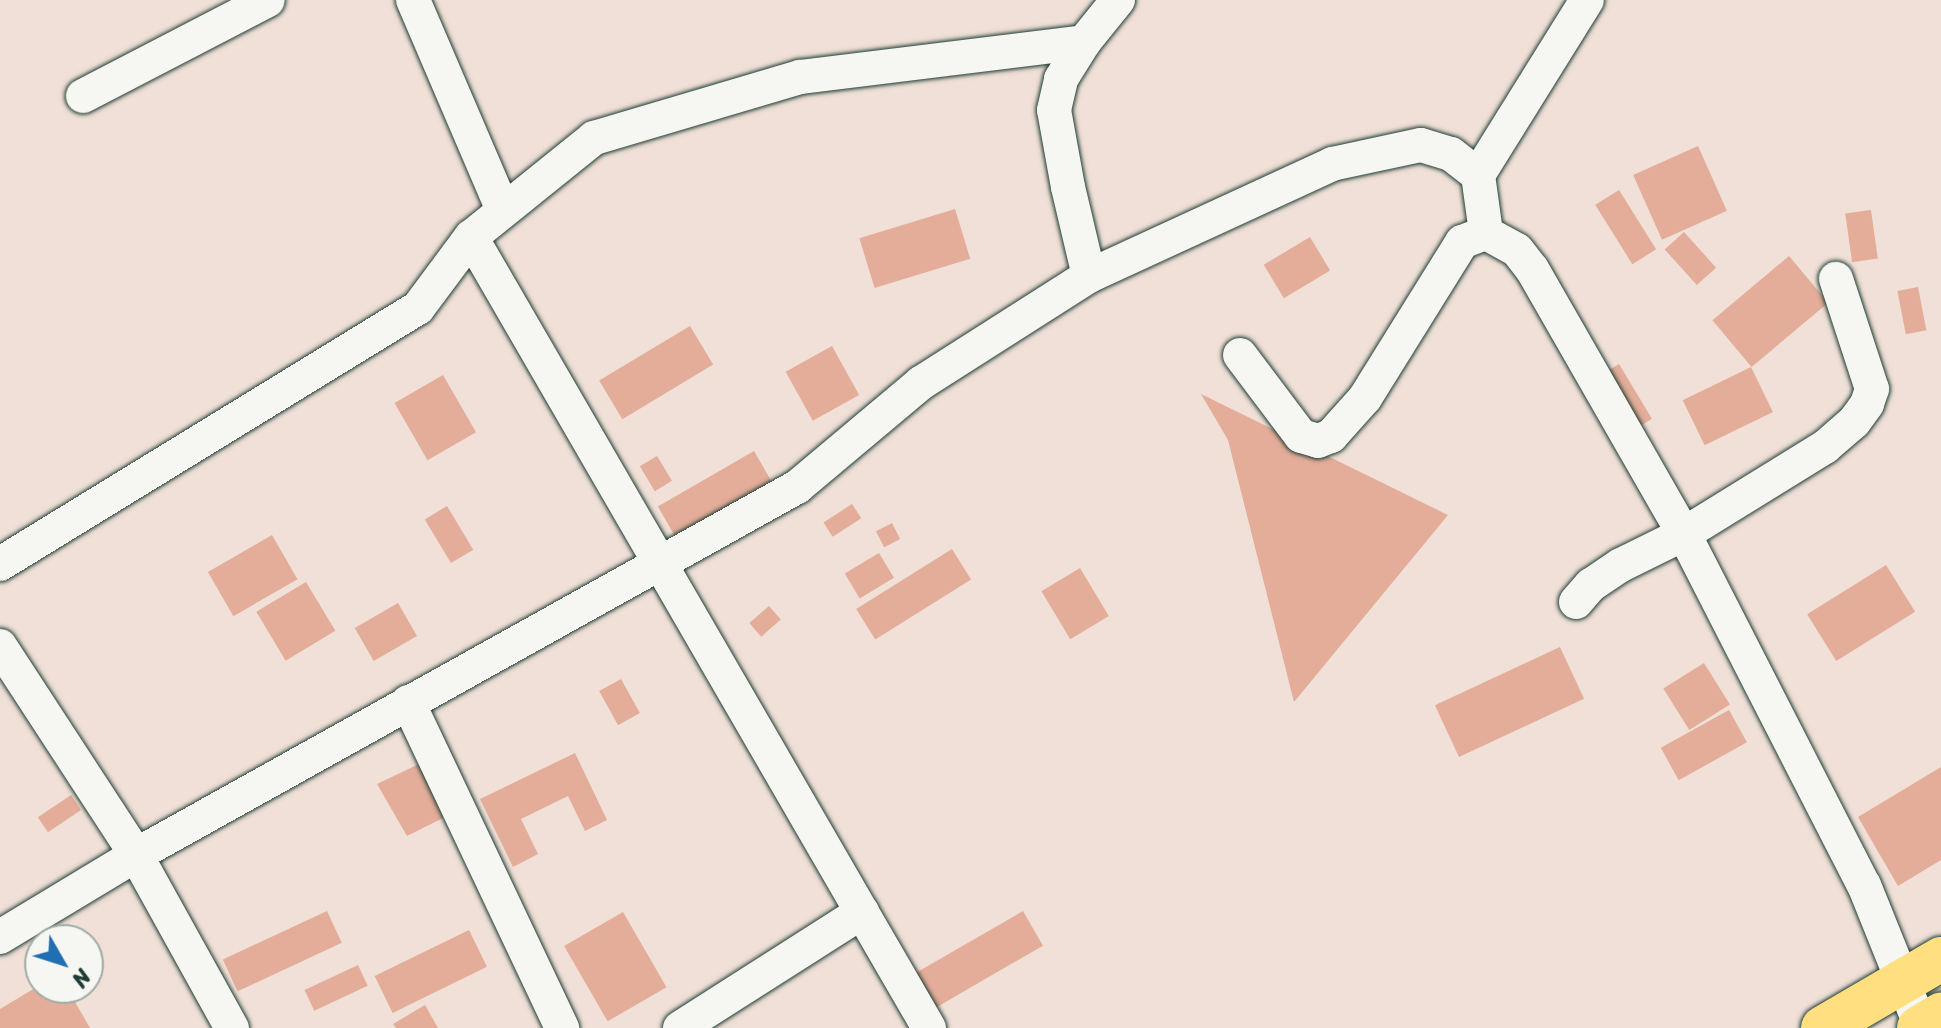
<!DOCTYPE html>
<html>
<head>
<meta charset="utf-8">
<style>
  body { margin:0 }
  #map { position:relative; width:1941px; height:1028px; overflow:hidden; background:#f0e0d7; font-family:Sriracha,sans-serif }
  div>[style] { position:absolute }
  .building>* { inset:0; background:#e3ad99; transform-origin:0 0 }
  .roads { filter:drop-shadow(0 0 2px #1f3d34) drop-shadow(0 0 2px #1f3d34) }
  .minor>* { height:34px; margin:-17px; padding:0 17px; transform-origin:17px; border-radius:17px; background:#f6f6f2 }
  .major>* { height:44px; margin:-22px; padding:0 22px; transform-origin:22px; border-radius:22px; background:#ffdf80 }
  span { translate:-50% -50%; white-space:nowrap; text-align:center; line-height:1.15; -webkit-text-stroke:6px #f6f6f2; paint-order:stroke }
  .north { position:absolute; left:24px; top:924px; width:80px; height:80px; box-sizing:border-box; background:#f6f6f2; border:2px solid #a0aca6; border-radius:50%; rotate:129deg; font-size:22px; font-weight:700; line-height:32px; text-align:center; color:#1f3d34 }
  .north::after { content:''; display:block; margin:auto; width:28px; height:36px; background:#1f6fb2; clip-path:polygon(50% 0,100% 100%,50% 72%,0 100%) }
</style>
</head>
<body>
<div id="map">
  <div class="building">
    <i style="left:1698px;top:146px;width:71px;height:71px;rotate:66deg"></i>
    <i style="left:1619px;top:190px;width:70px;height:28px;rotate:58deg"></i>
    <i style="left:955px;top:209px;width:52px;height:100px;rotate:73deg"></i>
    <i style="left:1871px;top:210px;width:49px;height:26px;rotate:82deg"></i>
    <i style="left:1684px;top:232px;width:48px;height:26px;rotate:48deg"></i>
    <i style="left:1310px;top:237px;width:39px;height:54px;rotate:59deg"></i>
    <i style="left:1789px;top:256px;width:61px;height:100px;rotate:50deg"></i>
    <i style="left:1918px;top:287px;width:44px;height:21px;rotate:79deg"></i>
    <i style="left:690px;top:326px;width:45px;height:106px;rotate:59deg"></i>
    <i style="left:832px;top:346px;width:56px;height:53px;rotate:61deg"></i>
    <i style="left:1619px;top:364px;width:64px;height:25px;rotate:59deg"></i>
    <i style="left:1751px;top:367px;width:50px;height:76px;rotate:64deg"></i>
    <i style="left:443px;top:375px;width:66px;height:56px;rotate:60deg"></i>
    <i style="clip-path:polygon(1201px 394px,1448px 515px,1294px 702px,1228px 440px)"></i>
    <i style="left:754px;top:451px;width:38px;height:111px;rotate:60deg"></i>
    <i style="left:657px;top:456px;width:29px;height:20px;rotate:59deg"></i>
    <i style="left:852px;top:504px;width:17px;height:34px;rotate:57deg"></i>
    <i style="left:447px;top:506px;width:51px;height:26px;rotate:59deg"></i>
    <i style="left:892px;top:523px;width:18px;height:18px;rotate:63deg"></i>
    <i style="left:272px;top:535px;width:51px;height:74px;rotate:60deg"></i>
    <i style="left:952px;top:549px;width:36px;height:113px;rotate:58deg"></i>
    <i style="left:879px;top:553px;width:29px;height:40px;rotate:59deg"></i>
    <i style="left:1886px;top:565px;width:55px;height:93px;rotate:58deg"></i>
    <i style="left:1080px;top:568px;width:56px;height:45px;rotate:59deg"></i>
    <i style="left:306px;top:582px;width:57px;height:58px;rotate:59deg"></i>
    <i style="left:398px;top:603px;width:38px;height:50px;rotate:60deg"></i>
    <i style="left:769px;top:606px;width:18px;height:26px;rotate:49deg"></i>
    <i style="left:1560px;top:647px;width:57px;height:138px;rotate:65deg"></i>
    <i style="left:1704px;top:663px;width:49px;height:48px;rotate:58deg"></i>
    <i style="left:621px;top:679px;width:39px;height:25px;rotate:61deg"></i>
    <i style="left:1729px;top:710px;width:37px;height:78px;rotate:61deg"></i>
    <i style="clip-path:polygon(575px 753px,607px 820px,585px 831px,568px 796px,521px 819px,538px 854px,513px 867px,480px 799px)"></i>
    <i style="clip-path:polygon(419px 764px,453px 813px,407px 836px,377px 784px)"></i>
    <i style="clip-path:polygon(1941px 767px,1941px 860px,1898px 886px,1858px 817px)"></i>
    <i style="left:71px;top:795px;width:18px;height:40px;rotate:56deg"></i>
    <i style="left:327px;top:911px;width:35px;height:115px;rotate:65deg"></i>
    <i style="left:1023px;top:911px;width:40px;height:125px;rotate:60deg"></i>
    <i style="left:623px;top:912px;width:87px;height:68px;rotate:60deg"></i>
    <i style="left:469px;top:930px;width:41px;height:105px;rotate:64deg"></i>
    <i style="left:358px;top:965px;width:23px;height:59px;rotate:65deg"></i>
    <i style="clip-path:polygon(40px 985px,40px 988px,67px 988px,90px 1028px,0 1028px,0 1009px)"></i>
    <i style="clip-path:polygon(425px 1005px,438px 1028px,396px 1028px,393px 1024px)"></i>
  </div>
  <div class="roads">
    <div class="minor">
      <i style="left:413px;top:0;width:228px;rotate:66.8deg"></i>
      <i style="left:83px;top:96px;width:208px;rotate:-27.4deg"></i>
      <i style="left:1478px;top:175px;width:206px;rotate:-58.1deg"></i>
      <i style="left:471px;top:237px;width:914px;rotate:59.93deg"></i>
      <i style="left:1089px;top:276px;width:91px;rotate:-103.3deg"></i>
      <i style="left:1068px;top:187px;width:78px;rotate:-100.3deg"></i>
      <i style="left:1054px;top:110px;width:32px;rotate:-77deg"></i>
      <i style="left:1061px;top:79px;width:44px;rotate:-58.1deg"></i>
      <i style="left:1084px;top:42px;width:54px;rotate:-51deg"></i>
      <i style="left:1240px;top:355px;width:101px;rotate:53deg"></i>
      <i style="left:1301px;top:436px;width:18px;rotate:16deg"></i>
      <i style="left:1318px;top:441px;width:14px;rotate:-21deg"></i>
      <i style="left:1331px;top:436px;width:51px;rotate:-48.2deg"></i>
      <i style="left:1365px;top:398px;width:184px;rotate:-58.1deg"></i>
      <i style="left:1462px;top:242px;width:26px;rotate:-21deg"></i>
      <i style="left:1486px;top:233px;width:35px;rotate:29deg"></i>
      <i style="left:1517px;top:250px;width:24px;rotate:52deg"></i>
      <i style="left:1532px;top:269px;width:305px;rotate:60.2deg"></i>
      <i style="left:1684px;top:534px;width:394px;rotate:62.9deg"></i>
      <i style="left:1864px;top:885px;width:153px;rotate:68.1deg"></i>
      <i style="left:0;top:564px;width:490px;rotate:-31.5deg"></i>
      <i style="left:418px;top:308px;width:89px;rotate:-53.3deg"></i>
      <i style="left:471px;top:237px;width:158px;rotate:-38.8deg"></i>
      <i style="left:594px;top:138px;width:215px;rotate:-16.5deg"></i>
      <i style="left:800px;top:77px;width:286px;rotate:-7deg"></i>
      <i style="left:1576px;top:602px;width:23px;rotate:-49deg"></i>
      <i style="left:1591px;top:585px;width:36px;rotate:-34deg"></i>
      <i style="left:1621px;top:565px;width:70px;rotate:-26.2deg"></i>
      <i style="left:1684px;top:534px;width:166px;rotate:-31.7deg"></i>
      <i style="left:1825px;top:447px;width:38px;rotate:-41deg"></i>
      <i style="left:1854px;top:422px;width:22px;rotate:-54deg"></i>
      <i style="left:1867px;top:404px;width:16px;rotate:-72deg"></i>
      <i style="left:1872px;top:389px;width:116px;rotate:-108.1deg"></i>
      <i style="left:0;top:646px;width:249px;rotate:56.9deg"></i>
      <i style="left:136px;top:855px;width:198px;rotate:61deg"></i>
      <i style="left:408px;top:702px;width:361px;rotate:64.7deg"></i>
      <i style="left:0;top:937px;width:159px;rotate:-31.1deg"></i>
      <i style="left:136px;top:855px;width:757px;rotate:-29.11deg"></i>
      <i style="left:797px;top:487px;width:162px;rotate:-40deg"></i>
      <i style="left:921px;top:383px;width:199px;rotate:-32.5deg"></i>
      <i style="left:1089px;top:276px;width:268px;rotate:-24.7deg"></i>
      <i style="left:1332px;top:164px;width:91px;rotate:-12.1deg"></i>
      <i style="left:1421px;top:145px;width:31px;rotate:17deg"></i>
      <i style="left:1451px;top:154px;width:34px;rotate:38deg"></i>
      <i style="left:1478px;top:175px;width:59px;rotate:82.1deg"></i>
      <i style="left:680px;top:1028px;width:216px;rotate:-32.5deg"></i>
    </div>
    <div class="major">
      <i style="left:1823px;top:1028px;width:137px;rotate:-30.3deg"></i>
      <i style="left:1919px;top:1028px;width:26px;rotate:-31deg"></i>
    </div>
  </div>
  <div class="north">N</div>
</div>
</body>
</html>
